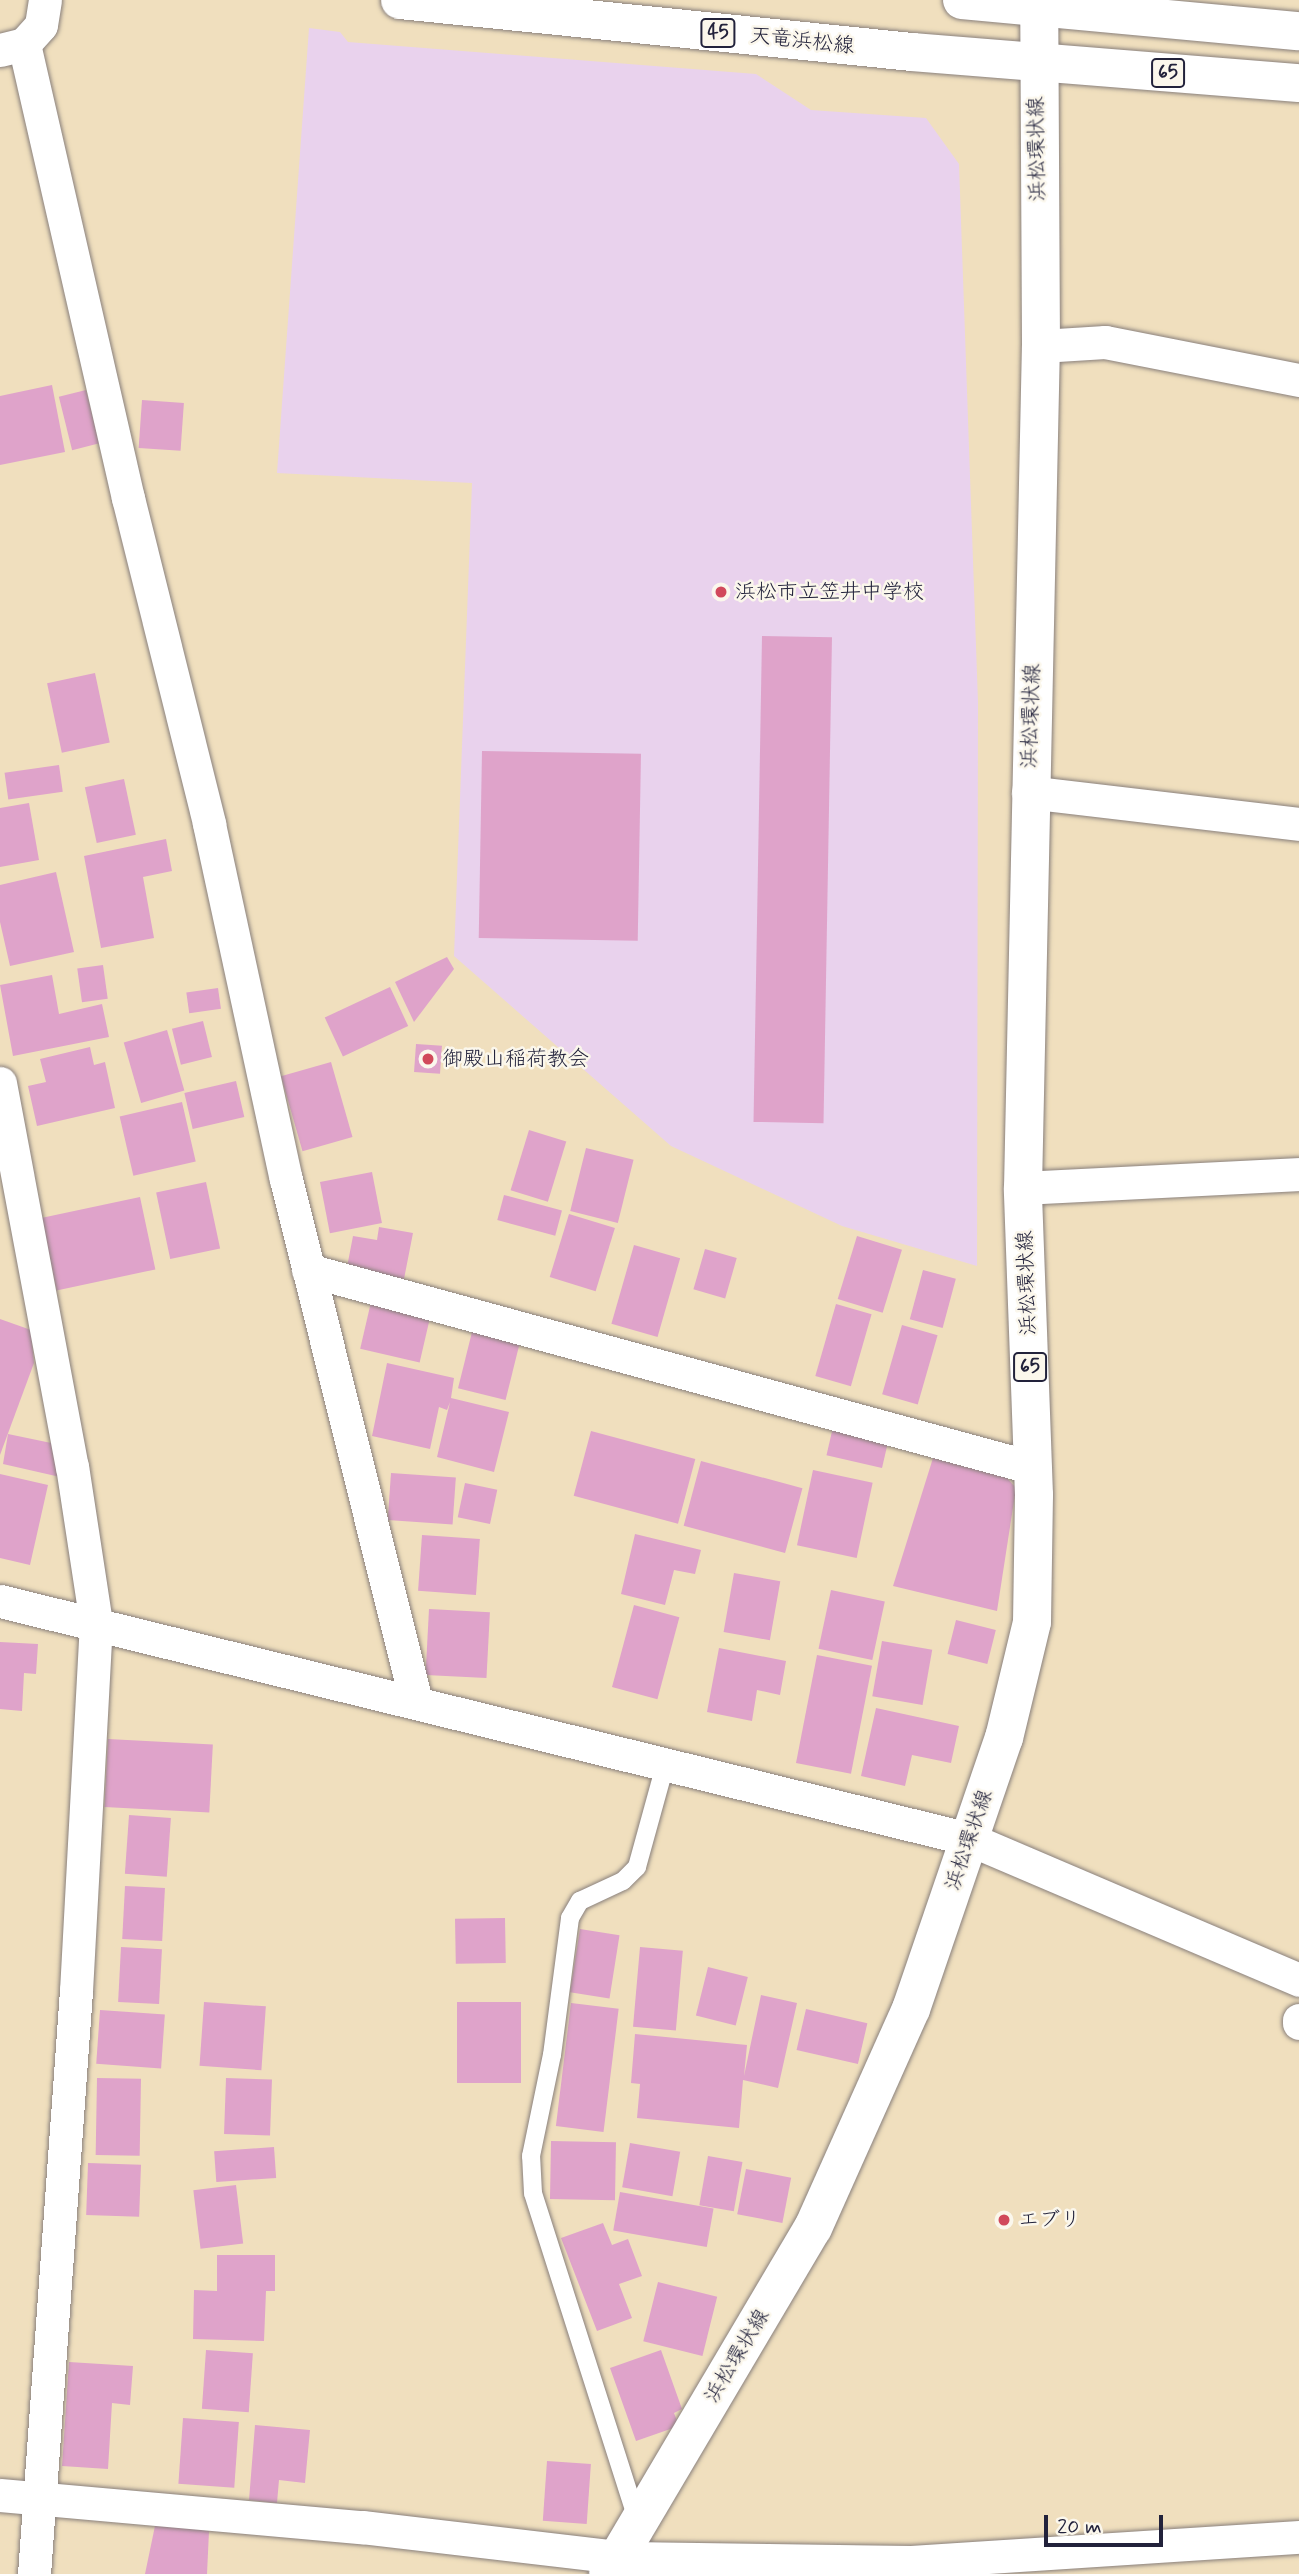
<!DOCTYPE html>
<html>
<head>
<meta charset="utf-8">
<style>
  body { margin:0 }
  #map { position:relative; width:1299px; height:2574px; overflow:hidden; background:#f0dfbe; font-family:Mynerve,"Klee One",sans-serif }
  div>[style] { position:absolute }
  .built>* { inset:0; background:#e9d2ed }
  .building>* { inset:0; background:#dfa3ca; transform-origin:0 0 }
  .roads { filter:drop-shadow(0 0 2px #89807c) drop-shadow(0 0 2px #89807c) }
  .service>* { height:18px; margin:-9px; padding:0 9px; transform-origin:9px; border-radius:9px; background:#fff }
  .minor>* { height:33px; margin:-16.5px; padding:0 16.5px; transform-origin:16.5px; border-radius:16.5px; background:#fff }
  .primary>* { height:38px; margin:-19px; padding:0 19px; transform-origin:19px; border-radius:19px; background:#fff }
  .dots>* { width:19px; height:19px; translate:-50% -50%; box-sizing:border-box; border:4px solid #fbf7ec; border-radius:50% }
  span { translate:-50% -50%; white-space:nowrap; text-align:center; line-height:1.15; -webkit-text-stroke:5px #fbf7ec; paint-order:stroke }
  .shield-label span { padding:2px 5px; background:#fbf7ec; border:2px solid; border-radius:5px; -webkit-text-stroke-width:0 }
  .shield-label { font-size:19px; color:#22223b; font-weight:700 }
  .street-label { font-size:21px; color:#22223b }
  .poi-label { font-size:21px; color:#22223b }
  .left { translate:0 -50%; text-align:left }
  .scale { position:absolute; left:1044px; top:2515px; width:119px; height:32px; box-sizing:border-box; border:4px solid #22223b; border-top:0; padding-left:9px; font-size:21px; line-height:24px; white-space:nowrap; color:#22223b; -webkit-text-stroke:5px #fbf7ec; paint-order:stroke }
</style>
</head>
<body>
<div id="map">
  <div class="built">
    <i style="clip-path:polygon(309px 28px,340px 32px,348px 42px,756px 74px,811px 110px,926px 118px,959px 164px,978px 702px,977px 1266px,842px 1226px,671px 1146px,454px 956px,472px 483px,277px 473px)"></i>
  </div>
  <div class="building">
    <i style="clip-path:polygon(52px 385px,65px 452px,0 465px,0 396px)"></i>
    <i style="left:86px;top:390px;width:55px;height:28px;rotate:76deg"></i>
    <i style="left:142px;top:400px;width:42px;height:48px;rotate:4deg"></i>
    <i style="left:762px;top:636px;width:70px;height:486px;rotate:1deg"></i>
    <i style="left:95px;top:673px;width:71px;height:49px;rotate:78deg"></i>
    <i style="left:482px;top:751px;width:159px;height:187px;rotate:1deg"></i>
    <i style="left:59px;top:765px;width:27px;height:55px;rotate:82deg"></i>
    <i style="left:124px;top:779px;width:57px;height:40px;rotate:78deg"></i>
    <i style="clip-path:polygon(29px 803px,39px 860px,0 867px,0 808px)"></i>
    <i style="clip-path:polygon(166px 839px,172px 871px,143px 877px,154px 938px,101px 948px,84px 856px)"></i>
    <i style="clip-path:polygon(56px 872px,74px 952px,10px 966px,0 922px,0 885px)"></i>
    <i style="clip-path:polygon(447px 957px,454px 969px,414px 1022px,395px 982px)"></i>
    <i style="left:103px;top:965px;width:34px;height:26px;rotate:82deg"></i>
    <i style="clip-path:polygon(52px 975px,59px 1014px,102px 1004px,109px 1037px,13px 1056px,0 985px)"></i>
    <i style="left:390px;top:987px;width:43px;height:72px;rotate:65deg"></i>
    <i style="left:218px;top:988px;width:21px;height:32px;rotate:82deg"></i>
    <i style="left:203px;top:1021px;width:37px;height:32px;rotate:76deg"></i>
    <i style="left:167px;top:1030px;width:63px;height:45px;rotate:74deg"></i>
    <i style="left:416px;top:1044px;width:26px;height:28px;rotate:4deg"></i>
    <i style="clip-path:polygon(90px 1047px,94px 1065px,105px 1062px,115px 1108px,37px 1126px,28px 1086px,46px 1082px,40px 1059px)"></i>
    <i style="left:331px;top:1062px;width:78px;height:52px;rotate:74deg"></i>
    <i style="left:236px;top:1081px;width:37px;height:53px;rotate:77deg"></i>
    <i style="left:182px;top:1102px;width:61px;height:64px;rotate:77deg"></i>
    <i style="left:529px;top:1130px;width:39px;height:63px;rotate:17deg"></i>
    <i style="left:586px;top:1148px;width:49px;height:65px;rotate:14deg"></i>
    <i style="left:372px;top:1172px;width:52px;height:53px;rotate:79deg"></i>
    <i style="left:206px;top:1182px;width:68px;height:51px;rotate:78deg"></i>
    <i style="left:504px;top:1195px;width:60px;height:26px;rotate:15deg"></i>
    <i style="left:140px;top:1197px;width:74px;height:101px;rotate:78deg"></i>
    <i style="left:569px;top:1214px;width:48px;height:66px;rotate:17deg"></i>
    <i style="clip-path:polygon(379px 1227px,413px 1233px,404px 1279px,347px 1267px,353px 1236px,377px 1240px)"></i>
    <i style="left:857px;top:1236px;width:47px;height:66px;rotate:17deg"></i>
    <i style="left:634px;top:1245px;width:48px;height:82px;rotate:16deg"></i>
    <i style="left:705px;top:1249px;width:33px;height:42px;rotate:16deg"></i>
    <i style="left:923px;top:1270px;width:34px;height:51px;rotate:15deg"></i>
    <i style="left:371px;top:1302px;width:61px;height:48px;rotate:13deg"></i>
    <i style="left:836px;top:1304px;width:37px;height:75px;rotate:16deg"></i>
    <i style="clip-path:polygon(0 1319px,31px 1330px,34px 1363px,0 1455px)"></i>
    <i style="left:902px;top:1325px;width:37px;height:72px;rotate:16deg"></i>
    <i style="left:473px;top:1328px;width:49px;height:62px;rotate:14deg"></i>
    <i style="clip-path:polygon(387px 1363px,454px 1378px,451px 1398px,509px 1412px,494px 1472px,437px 1457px,450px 1402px,447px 1410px,439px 1407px,430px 1449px,372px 1436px)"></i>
    <i style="left:833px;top:1427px;width:57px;height:29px;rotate:13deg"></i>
    <i style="left:591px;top:1431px;width:108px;height:67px;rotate:15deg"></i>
    <i style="clip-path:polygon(8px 1434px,56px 1444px,60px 1477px,3px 1464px)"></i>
    <i style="clip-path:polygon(933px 1458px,1007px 1478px,1016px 1488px,997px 1611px,893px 1586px)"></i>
    <i style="left:701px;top:1461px;width:105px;height:67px;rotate:15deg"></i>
    <i style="left:813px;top:1470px;width:61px;height:77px;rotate:12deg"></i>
    <i style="left:391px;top:1473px;width:65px;height:47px;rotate:4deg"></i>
    <i style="clip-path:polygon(0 1474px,48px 1485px,30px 1565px,0 1558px)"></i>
    <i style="left:465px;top:1483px;width:33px;height:35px;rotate:12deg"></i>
    <i style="clip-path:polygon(635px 1534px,701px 1550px,695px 1574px,674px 1570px,665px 1605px,621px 1594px)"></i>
    <i style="left:422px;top:1535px;width:58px;height:56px;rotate:4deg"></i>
    <i style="left:734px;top:1573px;width:47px;height:60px;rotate:10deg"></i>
    <i style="left:831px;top:1590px;width:55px;height:60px;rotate:12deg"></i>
    <i style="left:634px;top:1605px;width:47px;height:85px;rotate:15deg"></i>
    <i style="left:429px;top:1609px;width:61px;height:66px;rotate:3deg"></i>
    <i style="left:956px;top:1620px;width:41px;height:35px;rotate:14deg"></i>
    <i style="left:882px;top:1641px;width:51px;height:56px;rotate:10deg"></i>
    <i style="clip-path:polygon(0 1642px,38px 1644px,36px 1674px,24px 1673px,22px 1711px,0 1709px)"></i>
    <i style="clip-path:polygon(719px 1648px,786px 1661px,780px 1695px,757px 1690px,752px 1721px,707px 1712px)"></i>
    <i style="left:817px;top:1655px;width:56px;height:110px;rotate:11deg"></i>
    <i style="clip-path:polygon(876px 1708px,959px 1726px,951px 1763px,912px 1755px,905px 1786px,861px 1776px)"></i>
    <i style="left:108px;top:1739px;width:105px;height:68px;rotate:3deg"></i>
    <i style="left:129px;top:1815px;width:42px;height:59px;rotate:4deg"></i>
    <i style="left:125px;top:1886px;width:40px;height:53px;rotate:3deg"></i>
    <i style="left:505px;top:1918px;width:45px;height:50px;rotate:89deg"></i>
    <i style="left:580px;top:1929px;width:40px;height:64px;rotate:9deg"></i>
    <i style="left:121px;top:1947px;width:41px;height:55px;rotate:3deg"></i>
    <i style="left:640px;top:1947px;width:43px;height:80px;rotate:5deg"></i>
    <i style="left:708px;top:1967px;width:41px;height:50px;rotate:14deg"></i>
    <i style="clip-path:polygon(761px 1995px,797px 2003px,778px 2088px,743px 2080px,739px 2128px,637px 2118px,640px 2084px,631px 2083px,635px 2034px,747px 2045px,744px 2076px)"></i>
    <i style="left:204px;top:2002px;width:62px;height:64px;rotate:4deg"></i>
    <i style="left:457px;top:2002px;width:64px;height:81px"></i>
    <i style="left:571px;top:2003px;width:48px;height:124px;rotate:7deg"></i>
    <i style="left:806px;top:2009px;width:63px;height:42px;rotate:13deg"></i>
    <i style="left:100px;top:2010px;width:65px;height:54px;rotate:4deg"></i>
    <i style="left:97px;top:2078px;width:44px;height:77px;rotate:1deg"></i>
    <i style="left:226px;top:2078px;width:46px;height:56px;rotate:2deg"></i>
    <i style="left:551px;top:2141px;width:65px;height:58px;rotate:1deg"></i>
    <i style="left:630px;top:2143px;width:51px;height:45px;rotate:10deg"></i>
    <i style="left:274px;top:2147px;width:31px;height:60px;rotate:86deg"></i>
    <i style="left:708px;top:2156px;width:35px;height:50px;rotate:10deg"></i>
    <i style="left:88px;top:2163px;width:53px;height:52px;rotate:2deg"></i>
    <i style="left:746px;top:2169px;width:46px;height:46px;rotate:11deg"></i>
    <i style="left:236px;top:2185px;width:59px;height:43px;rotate:83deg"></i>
    <i style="left:620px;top:2192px;width:95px;height:39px;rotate:10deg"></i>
    <i style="clip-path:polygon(603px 2223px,612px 2245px,628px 2239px,642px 2276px,619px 2284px,632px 2318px,597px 2331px,561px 2238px)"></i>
    <i style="clip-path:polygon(217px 2255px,275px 2255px,275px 2291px,266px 2291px,264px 2341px,193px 2339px,194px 2290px,217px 2291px)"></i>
    <i style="left:658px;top:2282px;width:61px;height:61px;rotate:14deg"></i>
    <i style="left:206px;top:2350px;width:47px;height:59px;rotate:4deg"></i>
    <i style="clip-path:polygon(661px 2350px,682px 2409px,674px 2413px,679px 2426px,636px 2441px,610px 2368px)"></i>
    <i style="clip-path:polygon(69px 2362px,133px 2366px,130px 2405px,112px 2403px,108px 2469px,62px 2466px)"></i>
    <i style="left:183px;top:2418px;width:56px;height:66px;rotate:4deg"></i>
    <i style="clip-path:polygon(255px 2425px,310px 2430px,305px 2483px,279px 2480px,277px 2503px,249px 2500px)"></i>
    <i style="left:547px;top:2461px;width:44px;height:60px;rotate:4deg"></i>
    <i style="clip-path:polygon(156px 2521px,209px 2531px,207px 2574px,145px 2574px)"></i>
  </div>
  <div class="roads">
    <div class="service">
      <i style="left:637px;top:2519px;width:342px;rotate:-107.7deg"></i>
      <i style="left:533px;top:2193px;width:37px;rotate:-93deg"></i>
      <i style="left:531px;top:2156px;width:103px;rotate:-78.3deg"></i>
      <i style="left:552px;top:2055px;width:138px;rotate:-82.5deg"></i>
      <i style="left:570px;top:1918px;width:20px;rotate:-60deg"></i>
      <i style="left:580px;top:1901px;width:47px;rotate:-24.9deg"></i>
      <i style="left:623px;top:1881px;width:20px;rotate:-45deg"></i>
      <i style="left:637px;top:1867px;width:109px;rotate:-74.6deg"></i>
    </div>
    <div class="minor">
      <i style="left:24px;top:44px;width:25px;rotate:-48deg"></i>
      <i style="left:41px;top:25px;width:25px;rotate:-81deg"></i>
      <i style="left:0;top:50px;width:25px;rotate:-14deg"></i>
      <i style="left:24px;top:44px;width:466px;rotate:77.1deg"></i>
      <i style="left:128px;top:498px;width:336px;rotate:76deg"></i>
      <i style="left:209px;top:824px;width:363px;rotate:77.8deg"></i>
      <i style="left:286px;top:1179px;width:539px;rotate:76.04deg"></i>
      <i style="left:1041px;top:346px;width:64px;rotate:-3.6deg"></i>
      <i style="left:1105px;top:342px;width:198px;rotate:11.1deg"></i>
      <i style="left:1028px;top:792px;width:273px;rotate:6.7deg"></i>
      <i style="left:0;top:1083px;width:390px;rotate:79.4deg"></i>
      <i style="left:72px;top:1466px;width:158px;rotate:81.3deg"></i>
      <i style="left:96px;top:1622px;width:370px;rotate:93.1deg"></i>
      <i style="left:76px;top:1991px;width:585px;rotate:94.12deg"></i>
      <i style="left:1023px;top:1188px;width:276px;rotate:-2.9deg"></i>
      <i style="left:308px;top:1270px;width:753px;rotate:15.26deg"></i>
      <i style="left:0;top:1601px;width:998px;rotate:13.8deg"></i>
      <i style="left:969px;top:1839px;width:359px;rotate:23.1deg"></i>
      <i style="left:1299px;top:2020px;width:3px;rotate:90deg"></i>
      <i style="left:0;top:2495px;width:363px;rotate:5.1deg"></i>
      <i style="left:362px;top:2527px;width:267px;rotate:6.7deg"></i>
      <i style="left:627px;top:2558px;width:284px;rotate:0.8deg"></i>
      <i style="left:911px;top:2562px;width:389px;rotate:-3.7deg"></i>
    </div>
    <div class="primary">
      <i style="left:400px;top:0;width:515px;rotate:5.8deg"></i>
      <i style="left:912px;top:52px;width:388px;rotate:4.6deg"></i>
      <i style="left:962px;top:0;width:338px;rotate:5.3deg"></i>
      <i style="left:608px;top:2574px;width:402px;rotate:-59.4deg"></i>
      <i style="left:813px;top:2228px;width:240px;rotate:-65.9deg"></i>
      <i style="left:911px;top:2009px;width:287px;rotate:-71.1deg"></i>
      <i style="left:1004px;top:1738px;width:119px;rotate:-76.4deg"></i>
      <i style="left:1032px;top:1622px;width:127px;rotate:-89.1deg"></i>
      <i style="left:1034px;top:1495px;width:307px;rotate:-92.1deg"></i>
      <i style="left:1023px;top:1188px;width:842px;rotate:-88.78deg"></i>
      <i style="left:1041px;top:346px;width:346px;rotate:-90.3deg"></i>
    </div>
  </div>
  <div class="dots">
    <i style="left:721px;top:592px;background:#d1495b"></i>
    <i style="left:428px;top:1059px;background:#d1495b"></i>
    <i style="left:1004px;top:2220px;background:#d1495b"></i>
  </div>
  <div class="shield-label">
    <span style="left:718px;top:33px">45</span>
    <span style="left:1168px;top:73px">65</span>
    <span style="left:1030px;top:1367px">65</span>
  </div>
  <div class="street-label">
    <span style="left:802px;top:41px;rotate:6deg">天竜浜松線</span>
    <span style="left:1037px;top:149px;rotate:-91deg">浜松環状線</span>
    <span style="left:1031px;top:716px;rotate:-88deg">浜松環状線</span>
    <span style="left:1027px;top:1283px;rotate:-92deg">浜松環状線</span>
    <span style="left:969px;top:1840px;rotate:-71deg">浜松環状線</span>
    <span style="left:737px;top:2356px;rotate:-59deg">浜松環状線</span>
  </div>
  <div class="poi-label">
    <span class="left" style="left:735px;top:592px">浜松市立笠井中学校</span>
    <span class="left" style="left:442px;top:1059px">御殿山稲荷教会</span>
    <span class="left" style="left:1018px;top:2220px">エブリ</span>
  </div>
  <div class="scale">20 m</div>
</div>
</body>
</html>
